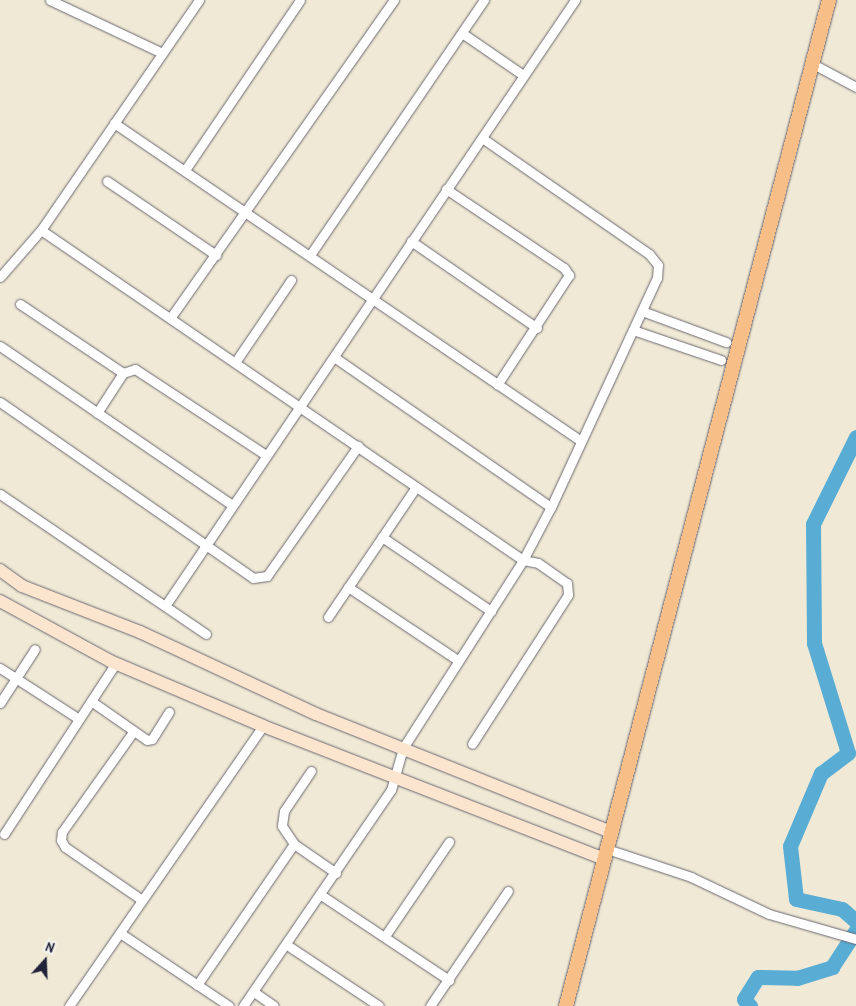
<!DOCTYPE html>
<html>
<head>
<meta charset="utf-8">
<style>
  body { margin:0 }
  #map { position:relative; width:856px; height:1006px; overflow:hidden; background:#f0e9d5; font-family:"Patrick Hand",sans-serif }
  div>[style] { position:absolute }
  .river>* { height:15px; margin:-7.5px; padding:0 7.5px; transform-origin:7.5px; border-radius:7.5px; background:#59add5 }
  .roads { filter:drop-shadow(0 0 1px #6a6871) drop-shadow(0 0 1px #6a6871) }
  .street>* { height:9px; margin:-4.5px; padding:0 4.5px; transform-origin:4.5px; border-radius:4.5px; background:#fff }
  .secondary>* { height:12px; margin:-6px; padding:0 6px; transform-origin:6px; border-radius:6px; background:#fce5cf }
  .primary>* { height:14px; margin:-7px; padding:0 7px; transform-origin:7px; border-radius:7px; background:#f7be88 }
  span { translate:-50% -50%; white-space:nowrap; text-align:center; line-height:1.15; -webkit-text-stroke:4.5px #f6f6f2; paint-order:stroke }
  .north { position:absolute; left:20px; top:936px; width:50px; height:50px; -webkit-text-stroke:4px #f6f6f2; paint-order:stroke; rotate:20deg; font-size:14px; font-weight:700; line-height:20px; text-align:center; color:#22223b }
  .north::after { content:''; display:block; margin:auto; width:18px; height:22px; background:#22223b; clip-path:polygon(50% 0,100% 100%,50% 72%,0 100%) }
</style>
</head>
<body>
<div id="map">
  <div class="river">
    <i style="left:856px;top:437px;width:97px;rotate:116.3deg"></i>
    <i style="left:813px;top:524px;width:119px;rotate:89.5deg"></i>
    <i style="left:814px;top:643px;width:115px;rotate:72.8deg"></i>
    <i style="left:848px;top:753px;width:34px;rotate:143deg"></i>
    <i style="left:821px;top:773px;width:79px;rotate:113deg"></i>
    <i style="left:790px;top:846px;width:53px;rotate:83.5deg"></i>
    <i style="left:796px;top:899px;width:47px;rotate:12.3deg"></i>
    <i style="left:842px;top:909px;width:18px;rotate:41deg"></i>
    <i style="left:750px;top:1006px;width:9px;rotate:-131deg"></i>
    <i style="left:744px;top:999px;width:26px;rotate:-58deg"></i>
    <i style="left:758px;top:977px;width:39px;rotate:1deg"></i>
    <i style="left:797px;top:978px;width:37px;rotate:-17deg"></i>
    <i style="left:832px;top:967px;width:44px;rotate:-57deg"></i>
  </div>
  <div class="roads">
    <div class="street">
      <i style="left:50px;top:0;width:124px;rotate:25.3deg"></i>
      <i style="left:462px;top:33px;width:74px;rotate:34.5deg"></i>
      <i style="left:813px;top:64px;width:49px;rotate:28.1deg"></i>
      <i style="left:114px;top:123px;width:565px;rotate:34.25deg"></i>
      <i style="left:185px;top:170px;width:205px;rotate:-55.9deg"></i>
      <i style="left:107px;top:181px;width:132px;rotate:34.2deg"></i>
      <i style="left:446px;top:189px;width:142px;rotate:33.8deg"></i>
      <i style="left:564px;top:268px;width:9px;rotate:54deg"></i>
      <i style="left:569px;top:275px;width:131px;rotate:123.2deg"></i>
      <i style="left:41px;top:230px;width:584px;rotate:34.4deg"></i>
      <i style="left:523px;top:560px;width:15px;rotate:11deg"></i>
      <i style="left:538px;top:563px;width:35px;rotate:35deg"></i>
      <i style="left:567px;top:583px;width:12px;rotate:85deg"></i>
      <i style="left:568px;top:595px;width:177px;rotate:122.8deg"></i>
      <i style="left:411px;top:241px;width:153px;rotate:34.6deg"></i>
      <i style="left:310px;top:255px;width:309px;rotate:-55.7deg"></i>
      <i style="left:0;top:277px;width:62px;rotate:-48.9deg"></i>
      <i style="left:41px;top:230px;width:279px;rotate:-55.5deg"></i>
      <i style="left:20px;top:304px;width:124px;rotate:33.8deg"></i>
      <i style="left:642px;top:311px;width:90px;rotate:20.3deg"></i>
      <i style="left:171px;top:317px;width:388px;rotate:-54.9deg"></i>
      <i style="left:633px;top:330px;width:93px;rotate:18.8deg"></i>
      <i style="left:0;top:346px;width:281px;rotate:34.4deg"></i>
      <i style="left:334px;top:357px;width:264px;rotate:34.7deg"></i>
      <i style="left:236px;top:361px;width:98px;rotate:-55.8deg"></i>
      <i style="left:0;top:402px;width:308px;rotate:34.8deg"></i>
      <i style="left:253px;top:578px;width:14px;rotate:-8deg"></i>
      <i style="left:267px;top:576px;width:159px;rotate:-55deg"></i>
      <i style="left:97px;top:413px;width:48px;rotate:-57deg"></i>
      <i style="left:123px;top:373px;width:13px;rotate:-18deg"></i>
      <i style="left:135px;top:369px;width:157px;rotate:33.3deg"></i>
      <i style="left:0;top:494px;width:249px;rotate:34.2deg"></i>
      <i style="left:382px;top:537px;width:132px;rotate:34.2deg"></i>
      <i style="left:348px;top:587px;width:133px;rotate:33.7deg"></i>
      <i style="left:165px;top:606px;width:732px;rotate:-55.92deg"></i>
      <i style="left:328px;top:617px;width:157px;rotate:-55.9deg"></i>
      <i style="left:0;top:668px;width:94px;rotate:32.8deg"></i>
      <i style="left:91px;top:701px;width:68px;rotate:34.9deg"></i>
      <i style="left:147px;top:740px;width:5px;rotate:-11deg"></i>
      <i style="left:152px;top:739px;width:32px;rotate:-58deg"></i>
      <i style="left:0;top:703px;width:64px;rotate:-57.1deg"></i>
      <i style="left:133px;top:732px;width:123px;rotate:125.4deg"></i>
      <i style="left:62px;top:832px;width:8px;rotate:97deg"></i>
      <i style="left:61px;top:840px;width:8px;rotate:60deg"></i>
      <i style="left:65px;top:847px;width:93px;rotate:34.5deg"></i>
      <i style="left:311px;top:771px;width:48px;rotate:124deg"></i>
      <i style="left:284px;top:811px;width:15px;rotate:98deg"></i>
      <i style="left:282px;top:826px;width:22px;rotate:56deg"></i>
      <i style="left:294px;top:844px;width:51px;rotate:34.6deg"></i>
      <i style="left:4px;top:834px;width:204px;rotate:-56.8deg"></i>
      <i style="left:607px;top:849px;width:89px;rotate:18.4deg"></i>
      <i style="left:691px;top:877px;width:86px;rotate:25.4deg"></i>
      <i style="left:769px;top:914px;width:91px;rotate:16deg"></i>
      <i style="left:321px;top:895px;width:154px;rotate:33.6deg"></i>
      <i style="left:120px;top:933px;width:131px;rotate:33.8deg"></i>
      <i style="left:385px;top:936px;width:114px;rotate:-55.8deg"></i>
      <i style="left:287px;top:945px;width:110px;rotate:33.5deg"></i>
      <i style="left:197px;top:985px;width:171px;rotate:-55.5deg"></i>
      <i style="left:254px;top:992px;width:24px;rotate:35deg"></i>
      <i style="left:69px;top:1006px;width:341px;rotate:-55.3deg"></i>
      <i style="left:243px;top:1006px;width:262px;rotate:-55.6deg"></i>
      <i style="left:391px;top:790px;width:44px;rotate:-74.1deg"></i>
      <i style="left:403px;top:748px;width:223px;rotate:-57.4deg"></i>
      <i style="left:523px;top:560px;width:60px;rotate:-62.2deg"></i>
      <i style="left:551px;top:507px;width:252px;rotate:-65.2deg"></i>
      <i style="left:657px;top:278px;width:13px;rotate:-86deg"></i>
      <i style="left:658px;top:265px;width:14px;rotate:-129deg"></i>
      <i style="left:649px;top:254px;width:203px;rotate:-145.2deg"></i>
      <i style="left:430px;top:1006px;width:139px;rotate:-55.9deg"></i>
    </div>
    <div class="secondary">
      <i style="left:0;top:570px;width:27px;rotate:36deg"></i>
      <i style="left:22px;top:586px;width:127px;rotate:21.3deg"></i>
      <i style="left:140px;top:632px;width:194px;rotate:25deg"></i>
      <i style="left:316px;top:714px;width:318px;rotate:21.8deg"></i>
      <i style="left:0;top:601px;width:125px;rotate:28.6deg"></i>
      <i style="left:110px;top:661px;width:166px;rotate:23deg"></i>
      <i style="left:263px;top:726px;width:366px;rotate:21.3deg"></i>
    </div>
    <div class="primary">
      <i style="left:566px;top:1006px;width:1040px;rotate:-75.35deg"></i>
    </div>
  </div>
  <div class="north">N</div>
</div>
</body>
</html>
